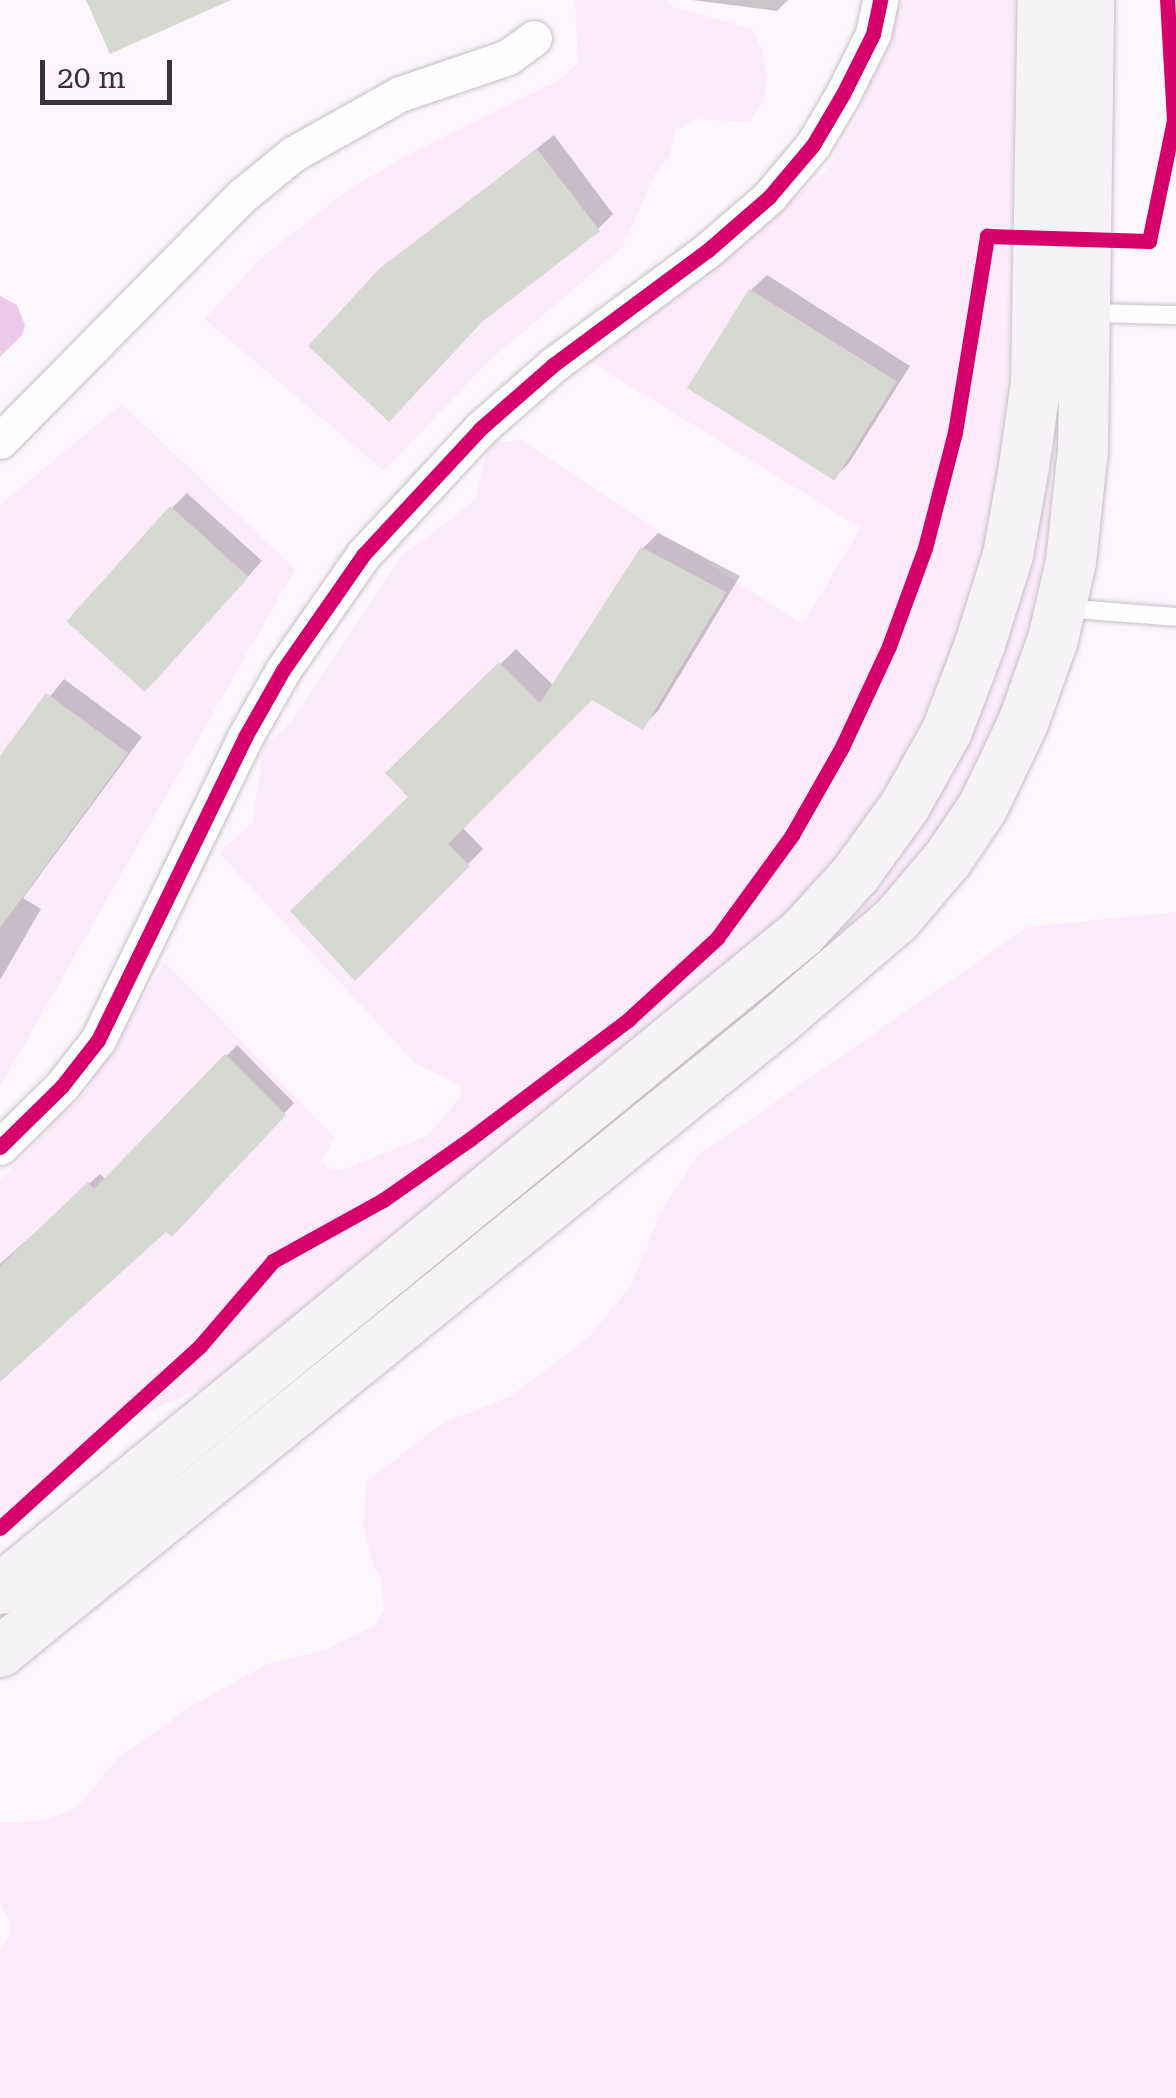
<!DOCTYPE html>
<html>
<head>
<meta charset="utf-8">
<style>
  body { margin:0 }
  #map { position:relative; width:1176px; height:2098px; overflow:hidden; background:#fcf7fc; font-family:"Roboto Serif",serif }
  div>[style] { position:absolute }
  .green>* { inset:0; background:#fdeafb }
  .water>* { inset:0; background:#eccaea }
  .shadow>* { inset:0; background:#0003 }
  .building>* { inset:0; background:#d6d9d1; transform-origin:0 0 }
  .roads { filter:drop-shadow(0 0 2px #c3bfc3) drop-shadow(0 0 2px #c3bfc3) }
  .service>* { height:18px; margin:-9px; padding:0 9px; transform-origin:9px; border-radius:9px; background:#fffeff }
  .minor>* { height:35px; margin:-17.5px; padding:0 17.5px; transform-origin:17.5px; border-radius:17.5px; background:#fffeff }
  .secondary>* { height:50px; margin:-25px; padding:0 25px; transform-origin:25px; border-radius:25px; background:#f5f3f5 }
  .cycleway>* { height:15px; margin:-7.5px; padding:0 7.5px; transform-origin:7.5px; border-radius:7.5px; background:#d6006c }
  span { translate:-50% -50%; white-space:nowrap; text-align:center; line-height:1.15; -webkit-text-stroke:8px #fff4fe; paint-order:stroke }
  .scale { position:absolute; left:40px; top:60px; width:132px; height:45px; box-sizing:border-box; border:5px solid #373337; border-top:0; padding-left:12px; font-size:30px; line-height:35px; white-space:nowrap; color:#373337; -webkit-text-stroke:8px #fff4fe; paint-order:stroke }
</style>
</head>
<body>
<div id="map">
  <div class="green">
    <i style="clip-path:polygon(575px 0,666px 0,673px 7px,752px 29px,763px 51px,767px 78px,763px 103px,749px 122px,696px 119px,674px 131px,670px 156px,654px 175px,622px 248px,491px 359px,384px 471px,205px 319px,260px 259px,348px 190px,406px 156px,561px 79px,578px 62px)"></i>
    <i style="clip-path:polygon(895px 0,1015px 0,1010px 350px,999px 477px,988px 536px,951px 658px,899px 766px,838px 858px,800px 901px,717px 976px,687px 995px,208px 1385px,99px 1434px,0 1519px,0 1180px,86px 1092px,165px 962px,334px 1137px,321px 1162px,332px 1170px,345px 1169px,427px 1136px,460px 1098px,461px 1085px,415px 1063px,219px 853px,253px 822px,263px 748px,291px 723px,402px 556px,476px 500px,485px 457px,495px 442px,522px 440px,802px 625px,861px 528px,588px 360px,708px 273px,824px 173px,859px 113px)"></i>
    <i style="clip-path:polygon(122px 404px,295px 569px,0 1087px,0 505px)"></i>
    <i style="clip-path:polygon(1051px 461px,1050px 526px,1031px 618px,1000px 719px,975px 775px,943px 825px,879px 906px,815px 956px,867px 900px,902px 850px,975px 719px,1016px 615px)"></i>
    <i style="clip-path:polygon(1176px 912px,1176px 2098px,0 2098px,0 1949px,9px 1936px,10px 1920px,0 1903px,0 1823px,43px 1821px,78px 1807px,119px 1757px,192px 1706px,267px 1664px,325px 1650px,376px 1625px,384px 1610px,381px 1577px,373px 1565px,363px 1523px,367px 1481px,445px 1422px,510px 1397px,588px 1338px,631px 1286px,661px 1211px,699px 1155px,1028px 927px)"></i>
  </div>
  <div class="water">
    <i style="clip-path:polygon(0 296px,17px 305px,25px 325px,22px 335px,0 357px)"></i>
  </div>
  <div class="shadow">
    <i style="clip-path:polygon(692px 0,788px 0,777px 11px)"></i>
    <i style="clip-path:polygon(554px 135px,613px 214px,598px 229px,382px 270px)"></i>
    <i style="clip-path:polygon(767px 275px,910px 366px,849px 463px,834px 478px,690px 387px,751px 290px)"></i>
    <i style="clip-path:polygon(187px 493px,262px 561px,160px 674px,172px 508px)"></i>
    <i style="clip-path:polygon(658px 533px,740px 576px,658px 711px,643px 726px,592px 697px,462px 827px,483px 849px,356px 978px,411px 797px,388px 773px,516px 649px,554px 686px,643px 548px)"></i>
    <i style="clip-path:polygon(64px 679px,142px 737px,23px 898px,41px 909px,0 980px,0 760px)"></i>
    <i style="clip-path:polygon(237px 1045px,294px 1103px,172px 1234px,166px 1228px,0 1379px,0 1264px,100px 1174px,106px 1180px)"></i>
  </div>
  <div class="building">
    <i style="clip-path:polygon(86px 0,231px 0,110px 54px)"></i>
    <i style="clip-path:polygon(537px 149px,600px 231px,482px 322px,389px 422px,308px 346px,380px 268px)"></i>
    <i style="left:749px;top:289px;width:174px;height:117px;rotate:32deg"></i>
    <i style="left:170px;top:506px;width:106px;height:155px;rotate:42deg"></i>
    <i style="clip-path:polygon(641px 547px,726px 592px,643px 730px,592px 700px,448px 844px,470px 866px,355px 981px,290px 911px,408px 797px,385px 773px,499px 662px,540px 703px)"></i>
    <i style="clip-path:polygon(46px 693px,128px 753px,0 928px,0 756px)"></i>
    <i style="clip-path:polygon(225px 1054px,286px 1115px,172px 1237px,166px 1232px,0 1382px,0 1266px,88px 1182px,94px 1189px)"></i>
  </div>
  <div class="roads">
    <div class="service">
      <i style="left:1087px;top:313px;width:89px;rotate:1.3deg"></i>
      <i style="left:1062px;top:608px;width:114px;rotate:4.5deg"></i>
    </div>
    <div class="minor">
      <i style="left:0;top:441px;width:346px;rotate:-45.4deg"></i>
      <i style="left:243px;top:195px;width:65px;rotate:-39.4deg"></i>
      <i style="left:293px;top:154px;width:123px;rotate:-29.3deg"></i>
      <i style="left:400px;top:94px;width:114px;rotate:-18.9deg"></i>
      <i style="left:508px;top:57px;width:32px;rotate:-36deg"></i>
      <i style="left:0;top:1147px;width:87px;rotate:-44.5deg"></i>
      <i style="left:62px;top:1086px;width:58px;rotate:-52deg"></i>
      <i style="left:98px;top:1040px;width:337px;rotate:-64.1deg"></i>
      <i style="left:245px;top:737px;width:77px;rotate:-60.4deg"></i>
      <i style="left:283px;top:670px;width:141px;rotate:-55.1deg"></i>
      <i style="left:364px;top:554px;width:171px;rotate:-47.1deg"></i>
      <i style="left:480px;top:429px;width:97px;rotate:-41.2deg"></i>
      <i style="left:553px;top:365px;width:193px;rotate:-36.6deg"></i>
      <i style="left:708px;top:250px;width:81px;rotate:-41deg"></i>
      <i style="left:769px;top:197px;width:68px;rotate:-49.8deg"></i>
      <i style="left:813px;top:145px;width:59px;rotate:-59.5deg"></i>
      <i style="left:843px;top:94px;width:67px;rotate:-63.4deg"></i>
      <i style="left:873px;top:34px;width:35px;rotate:-78deg"></i>
    </div>
    <div class="secondary">
      <i style="left:0;top:1589px;width:1036px;rotate:-39.28deg"></i>
      <i style="left:802px;top:933px;width:79px;rotate:-47.6deg"></i>
      <i style="left:855px;top:875px;width:85px;rotate:-54.1deg"></i>
      <i style="left:905px;top:806px;width:86px;rotate:-60.8deg"></i>
      <i style="left:947px;top:731px;width:93px;rotate:-69.2deg"></i>
      <i style="left:980px;top:644px;width:93px;rotate:-72.5deg"></i>
      <i style="left:1008px;top:555px;width:89px;rotate:-79.7deg"></i>
      <i style="left:1024px;top:467px;width:85px;rotate:-81.9deg"></i>
      <i style="left:1036px;top:383px;width:383px;rotate:-89deg"></i>
      <i style="left:0;top:1652px;width:1002px;rotate:-39.04deg"></i>
      <i style="left:778px;top:1021px;width:155px;rotate:-40.6deg"></i>
      <i style="left:896px;top:920px;width:80px;rotate:-49.6deg"></i>
      <i style="left:948px;top:859px;width:63px;rotate:-56.1deg"></i>
      <i style="left:983px;top:807px;width:93px;rotate:-64.5deg"></i>
      <i style="left:1023px;top:723px;width:89px;rotate:-70.3deg"></i>
      <i style="left:1053px;top:639px;width:79px;rotate:-76.8deg"></i>
      <i style="left:1071px;top:562px;width:114px;rotate:-83.9deg"></i>
      <i style="left:1083px;top:449px;width:449px;rotate:-89.2deg"></i>
    </div>
  </div>
  <div class="cycleway">
    <i style="left:0;top:1147px;width:87px;rotate:-44.5deg"></i>
    <i style="left:62px;top:1086px;width:58px;rotate:-52deg"></i>
    <i style="left:98px;top:1040px;width:337px;rotate:-64.1deg"></i>
    <i style="left:245px;top:737px;width:77px;rotate:-60.4deg"></i>
    <i style="left:283px;top:670px;width:141px;rotate:-55.1deg"></i>
    <i style="left:364px;top:554px;width:171px;rotate:-47.1deg"></i>
    <i style="left:480px;top:429px;width:97px;rotate:-41.2deg"></i>
    <i style="left:553px;top:365px;width:193px;rotate:-36.6deg"></i>
    <i style="left:708px;top:250px;width:81px;rotate:-41deg"></i>
    <i style="left:769px;top:197px;width:68px;rotate:-49.8deg"></i>
    <i style="left:813px;top:145px;width:59px;rotate:-59.5deg"></i>
    <i style="left:843px;top:94px;width:67px;rotate:-63.4deg"></i>
    <i style="left:873px;top:34px;width:35px;rotate:-78deg"></i>
    <i style="left:0;top:1528px;width:270px;rotate:-42.3deg"></i>
    <i style="left:200px;top:1346px;width:112px;rotate:-49.3deg"></i>
    <i style="left:273px;top:1261px;width:126px;rotate:-29deg"></i>
    <i style="left:383px;top:1200px;width:106px;rotate:-35deg"></i>
    <i style="left:470px;top:1139px;width:199px;rotate:-37deg"></i>
    <i style="left:629px;top:1019px;width:120px;rotate:-42.6deg"></i>
    <i style="left:717px;top:938px;width:127px;rotate:-53.9deg"></i>
    <i style="left:792px;top:835px;width:101px;rotate:-60.4deg"></i>
    <i style="left:842px;top:747px;width:111px;rotate:-65deg"></i>
    <i style="left:889px;top:646px;width:104px;rotate:-69.8deg"></i>
    <i style="left:925px;top:548px;width:120px;rotate:-75.5deg"></i>
    <i style="left:955px;top:432px;width:199px;rotate:-80.7deg"></i>
    <i style="left:987px;top:236px;width:162px;rotate:1.8deg"></i>
    <i style="left:1149px;top:241px;width:124px;rotate:-78.3deg"></i>
    <i style="left:1174px;top:120px;width:120px;rotate:-93.3deg"></i>
  </div>
  <div class="scale">20 m</div>
</div>
</body>
</html>
